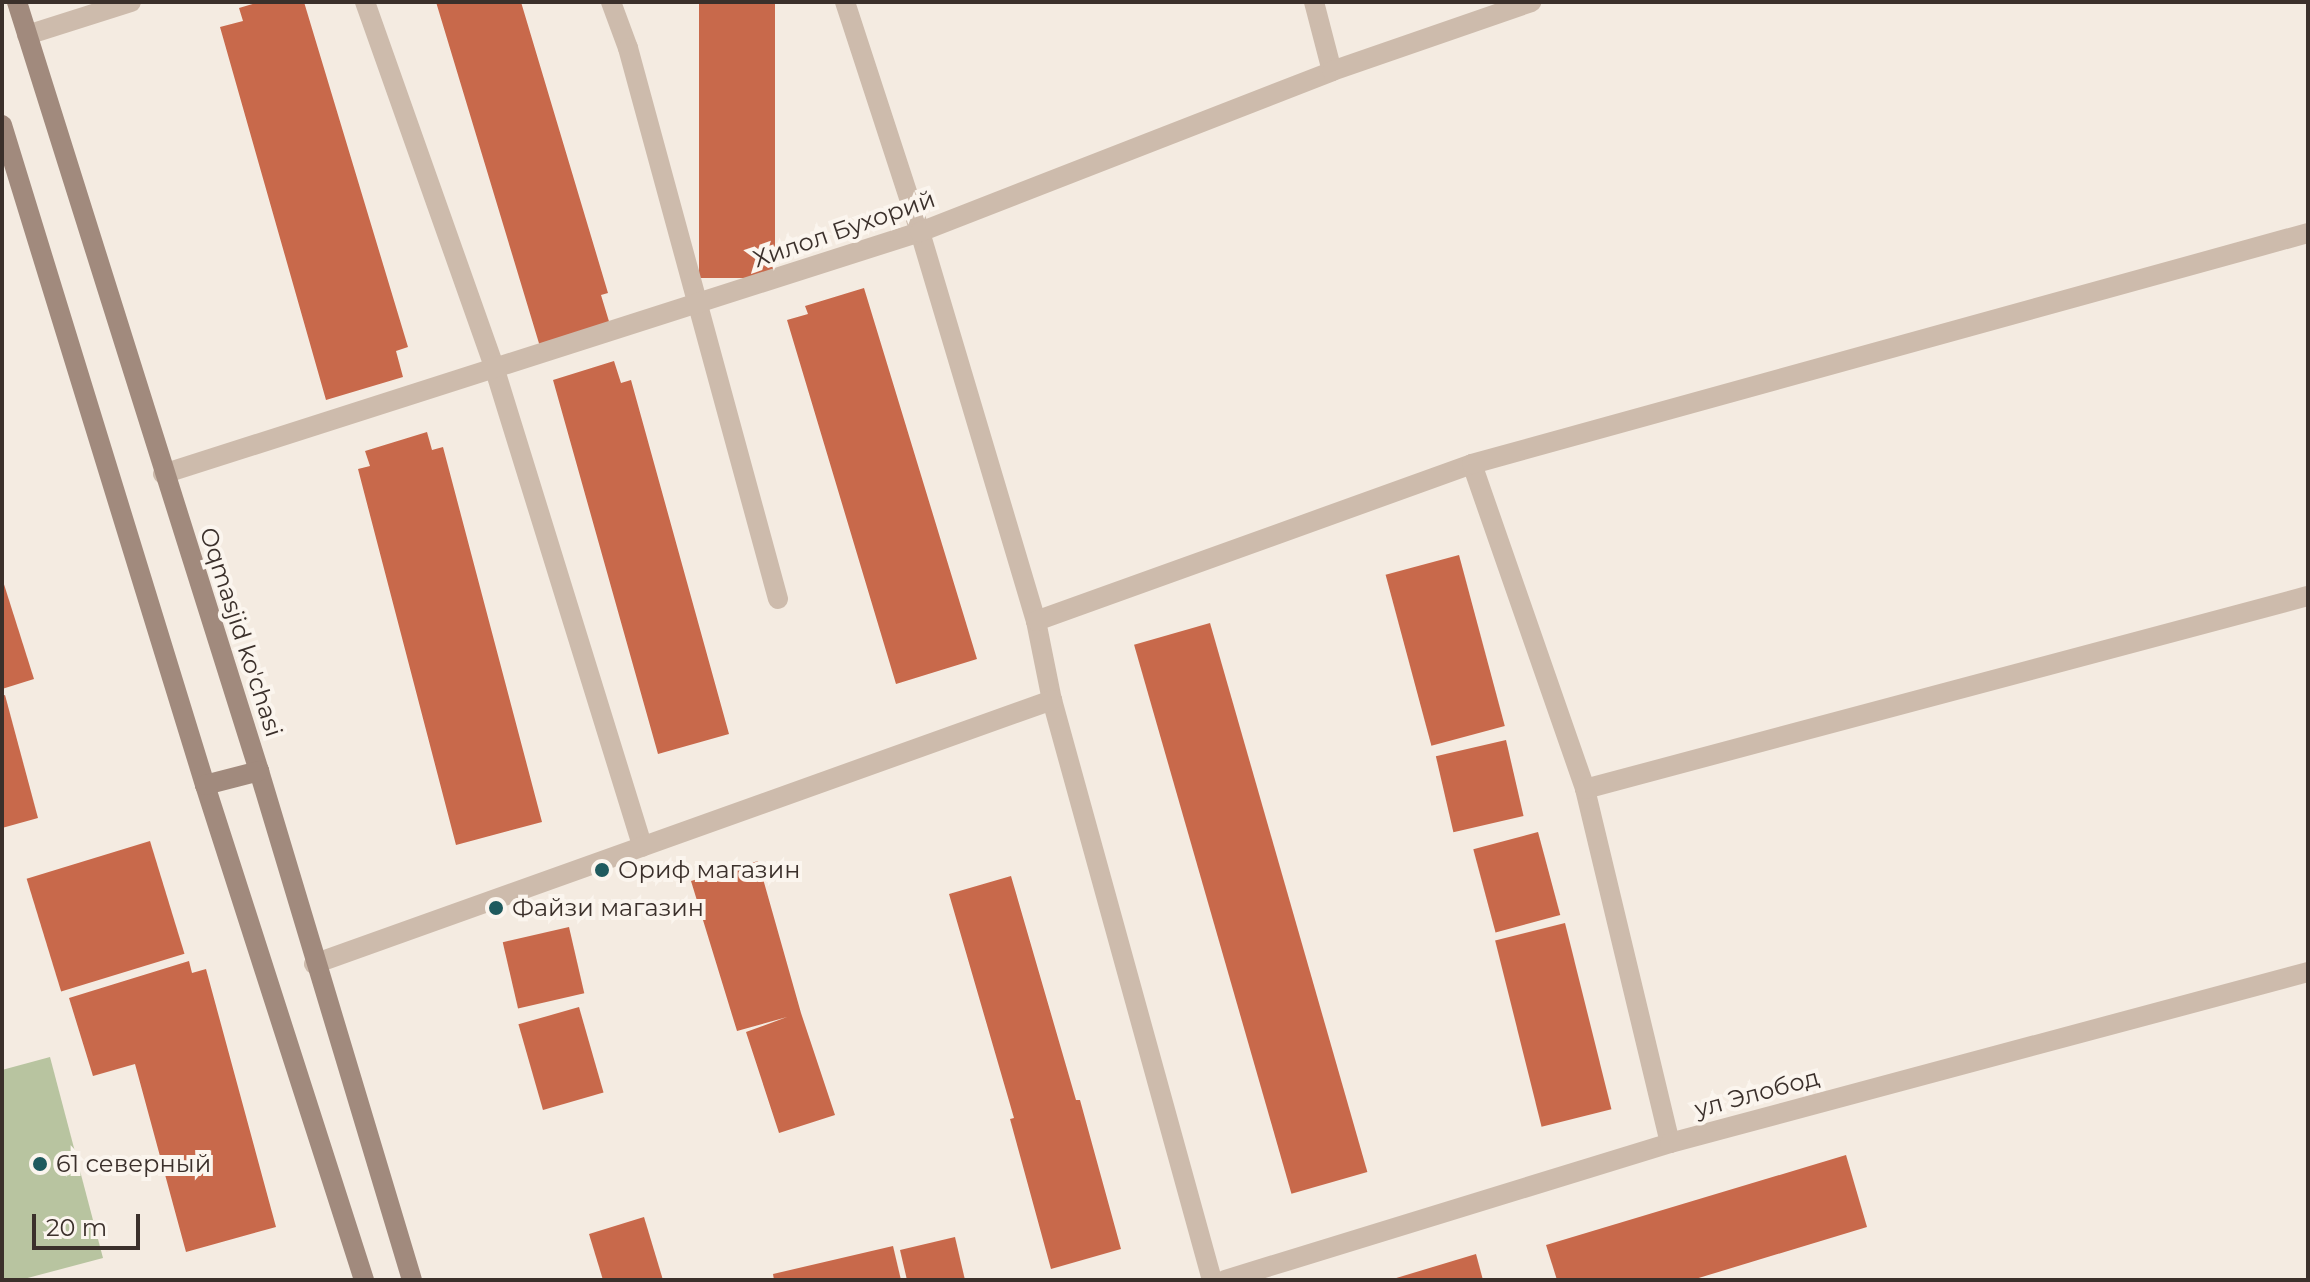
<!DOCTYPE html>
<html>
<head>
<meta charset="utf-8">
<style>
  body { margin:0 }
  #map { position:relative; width:2310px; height:1282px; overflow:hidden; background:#f4ebe1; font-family:Montserrat,sans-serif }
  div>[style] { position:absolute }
  .green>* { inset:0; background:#b8c4a0 }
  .building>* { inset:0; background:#c8694b; transform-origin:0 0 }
  .street>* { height:20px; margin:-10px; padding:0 10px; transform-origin:10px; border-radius:10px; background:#cdbbac }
  .secondary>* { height:20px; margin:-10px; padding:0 10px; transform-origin:10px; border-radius:10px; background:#a18a7d }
  .dots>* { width:22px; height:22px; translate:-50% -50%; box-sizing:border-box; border:4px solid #fbf5ee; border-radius:50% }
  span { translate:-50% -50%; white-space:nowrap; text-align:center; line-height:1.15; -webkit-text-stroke:8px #fbf5ee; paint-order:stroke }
  .street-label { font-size:24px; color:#3b302b }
  .poi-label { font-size:24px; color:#3b302b }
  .left { translate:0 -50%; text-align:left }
  .frame { position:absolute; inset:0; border:4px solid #3b302b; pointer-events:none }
  .scale { position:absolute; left:32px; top:1214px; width:108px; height:36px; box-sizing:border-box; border:4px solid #3b302b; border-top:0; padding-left:10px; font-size:24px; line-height:28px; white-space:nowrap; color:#3b302b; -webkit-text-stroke:6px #fbf5ee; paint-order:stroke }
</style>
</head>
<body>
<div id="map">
  <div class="green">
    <i style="clip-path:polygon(50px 1057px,103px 1258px,20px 1280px,2px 1280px,2px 1070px)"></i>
  </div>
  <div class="building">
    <i style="clip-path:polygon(259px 2px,304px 2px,408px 347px,396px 351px,403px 377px,326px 400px,220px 27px,243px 21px,239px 8px)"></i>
    <i style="clip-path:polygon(436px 2px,521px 2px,608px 293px,601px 295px,611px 328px,541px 350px)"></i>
    <i style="left:699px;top:2px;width:76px;height:276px"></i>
    <i style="clip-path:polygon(864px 288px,977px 659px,896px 684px,787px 320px,808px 314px,805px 306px)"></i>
    <i style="clip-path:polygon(614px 361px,621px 383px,631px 380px,729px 734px,658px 754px,553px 380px)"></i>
    <i style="clip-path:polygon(427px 432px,432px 450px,443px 447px,542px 822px,456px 845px,358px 469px,370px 466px,365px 451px)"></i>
    <i style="left:1459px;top:555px;width:177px;height:76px;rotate:75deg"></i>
    <i style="clip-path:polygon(2px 578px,34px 679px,2px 689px)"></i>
    <i style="left:1210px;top:623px;width:571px;height:79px;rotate:74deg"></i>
    <i style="clip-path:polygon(5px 695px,38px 818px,2px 828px,2px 696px)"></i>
    <i style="left:1506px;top:740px;width:78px;height:72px;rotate:77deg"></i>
    <i style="left:1538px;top:832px;width:86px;height:67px;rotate:75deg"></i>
    <i style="left:150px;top:841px;width:118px;height:129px;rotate:73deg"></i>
    <i style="clip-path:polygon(758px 861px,801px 1013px,835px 1115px,779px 1133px,746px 1032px,787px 1017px,737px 1031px,691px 881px)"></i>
    <i style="clip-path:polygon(1011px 876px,1076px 1100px,1080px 1100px,1121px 1249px,1051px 1269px,1010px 1119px,1014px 1118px,949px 894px)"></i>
    <i style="left:1565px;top:923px;width:192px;height:72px;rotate:76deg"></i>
    <i style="left:569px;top:927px;width:68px;height:68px;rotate:77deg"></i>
    <i style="clip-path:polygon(189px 961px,192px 973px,206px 969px,276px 1227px,186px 1252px,135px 1064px,93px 1076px,69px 998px)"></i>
    <i style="left:579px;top:1007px;width:89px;height:63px;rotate:74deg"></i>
    <i style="clip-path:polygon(1846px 1155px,1867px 1227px,1692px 1280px,1557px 1280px,1546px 1245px)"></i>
    <i style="clip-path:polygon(644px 1217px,663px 1280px,603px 1280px,589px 1234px)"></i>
    <i style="clip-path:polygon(955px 1237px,965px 1280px,907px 1280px,900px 1250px)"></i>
    <i style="clip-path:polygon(893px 1246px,901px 1280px,774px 1280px,773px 1274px)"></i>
    <i style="clip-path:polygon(1476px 1254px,1483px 1280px,1393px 1280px,1393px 1279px)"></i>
  </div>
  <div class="street">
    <i style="left:365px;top:2px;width:390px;rotate:70.5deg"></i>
    <i style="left:495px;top:370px;width:499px;rotate:72.8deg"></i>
    <i style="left:611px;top:2px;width:49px;rotate:69.7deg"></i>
    <i style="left:628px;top:48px;width:571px;rotate:74.77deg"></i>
    <i style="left:845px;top:2px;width:242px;rotate:71.9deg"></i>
    <i style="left:920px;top:232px;width:406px;rotate:73.4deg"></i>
    <i style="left:1036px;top:621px;width:81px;rotate:78.6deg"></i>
    <i style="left:1052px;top:700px;width:602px;rotate:74.58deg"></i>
    <i style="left:1314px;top:2px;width:71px;rotate:75.4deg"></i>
    <i style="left:27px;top:35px;width:109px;rotate:-17.6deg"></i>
    <i style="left:1472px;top:464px;width:344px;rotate:70.8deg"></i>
    <i style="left:1585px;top:789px;width:364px;rotate:76.5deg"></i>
    <i style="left:163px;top:474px;width:795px;rotate:-17.73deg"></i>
    <i style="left:920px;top:232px;width:442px;rotate:-21.3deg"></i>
    <i style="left:1332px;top:71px;width:211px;rotate:-19.1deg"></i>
    <i style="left:1036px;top:621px;width:463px;rotate:-19.8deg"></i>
    <i style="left:1472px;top:464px;width:867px;rotate:-15.45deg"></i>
    <i style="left:1585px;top:789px;width:748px;rotate:-14.95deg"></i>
    <i style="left:314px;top:964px;width:784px;rotate:-19.68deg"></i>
    <i style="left:1225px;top:1280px;width:466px;rotate:-17.1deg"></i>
    <i style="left:1670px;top:1143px;width:661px;rotate:-15deg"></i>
  </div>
  <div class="secondary">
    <i style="left:17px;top:2px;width:806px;rotate:72.53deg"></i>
    <i style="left:259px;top:771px;width:531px;rotate:73.27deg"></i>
    <i style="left:2px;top:125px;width:691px;rotate:72.9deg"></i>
    <i style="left:205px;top:785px;width:520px;rotate:72.19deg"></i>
    <i style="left:205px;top:785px;width:56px;rotate:-14.5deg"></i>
  </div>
  <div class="dots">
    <i style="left:602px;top:870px;background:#1f5a5e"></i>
    <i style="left:496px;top:908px;background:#1f5a5e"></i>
    <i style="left:40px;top:1164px;background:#1f5a5e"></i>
  </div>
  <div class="street-label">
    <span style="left:844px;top:229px;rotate:-19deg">Хилол Бухорий</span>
    <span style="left:241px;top:632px;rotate:72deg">Oqmasjid ko'chasi</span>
    <span style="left:1757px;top:1093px;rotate:-15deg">ул Элобод</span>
  </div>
  <div class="poi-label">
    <span class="left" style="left:618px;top:870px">Ориф магазин</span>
    <span class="left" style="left:512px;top:908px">Файзи магазин</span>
    <span class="left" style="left:56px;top:1164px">61 северный</span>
  </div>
  <div class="frame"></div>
  <div class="scale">20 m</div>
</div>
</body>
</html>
